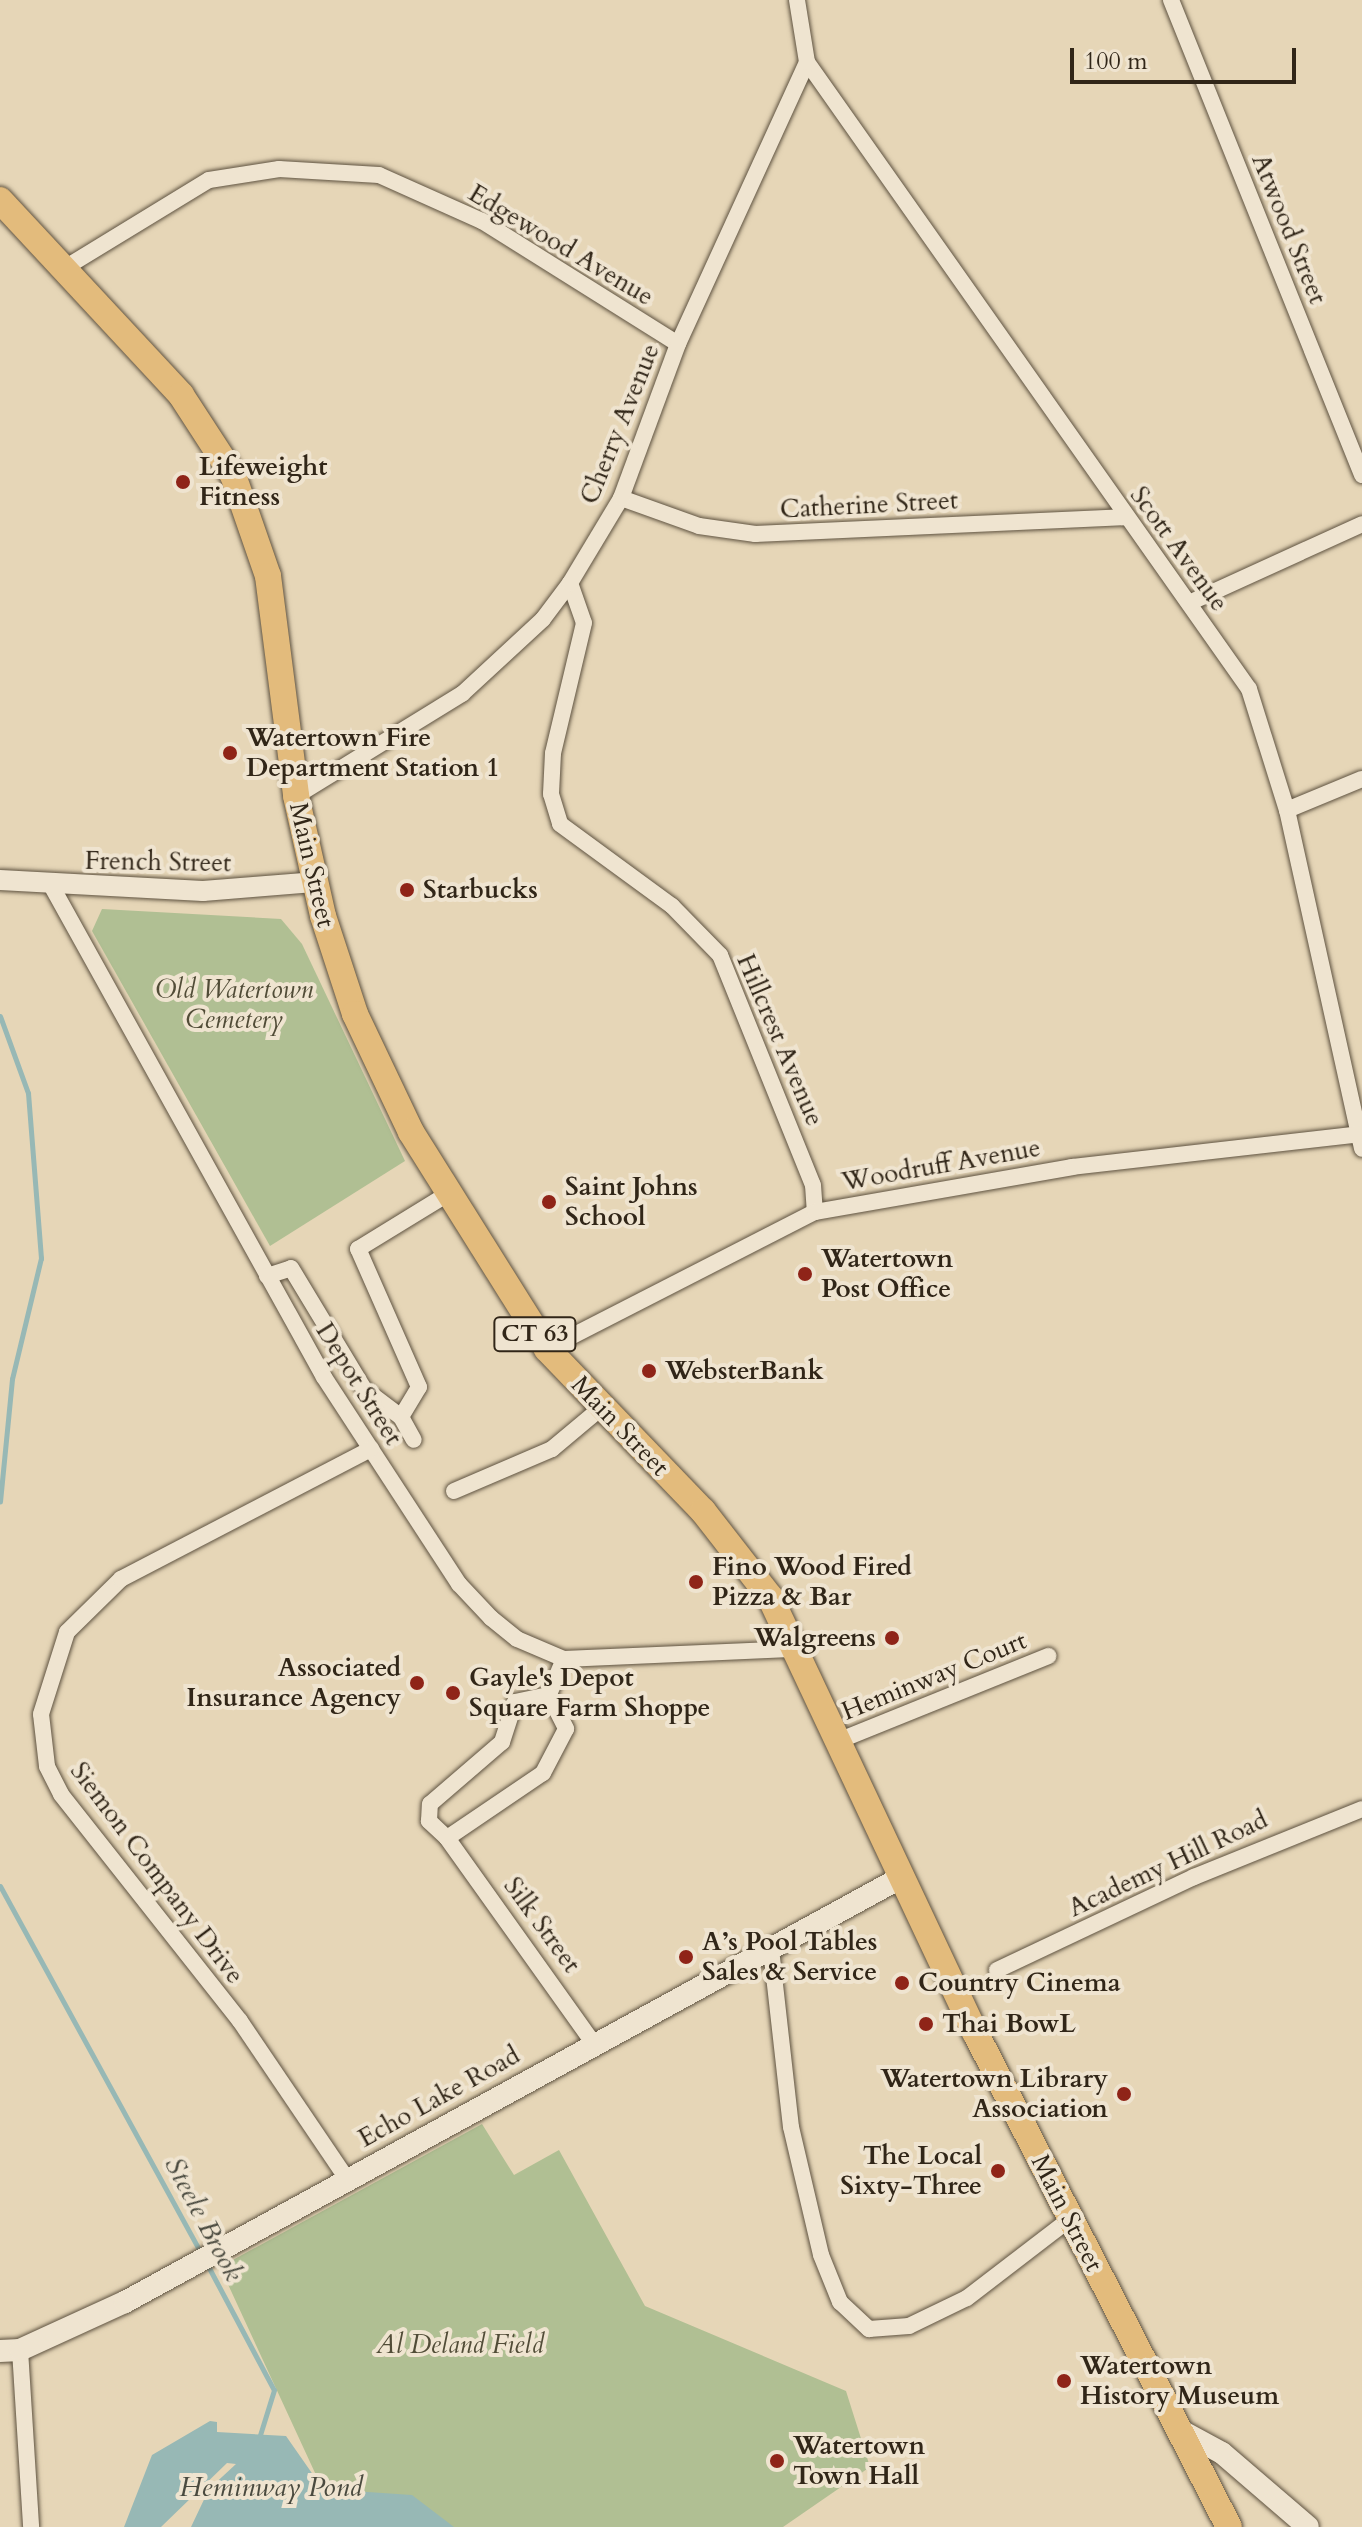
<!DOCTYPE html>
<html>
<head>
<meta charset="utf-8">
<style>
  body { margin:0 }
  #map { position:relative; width:1362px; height:2527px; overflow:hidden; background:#e6d6b7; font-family:Cardo,serif }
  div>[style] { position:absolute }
  .green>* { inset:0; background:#b0bf93 }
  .water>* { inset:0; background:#97b8b5 }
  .stream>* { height:5px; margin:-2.5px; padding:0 2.5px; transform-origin:2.5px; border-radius:2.5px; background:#97b8b5 }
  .roads { filter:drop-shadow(0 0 2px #5e5240) drop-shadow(0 0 2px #5e5240) }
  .minor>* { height:16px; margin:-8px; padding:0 8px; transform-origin:8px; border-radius:8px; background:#efe4d0 }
  .tertiary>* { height:20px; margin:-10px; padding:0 10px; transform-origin:10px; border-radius:10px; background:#efe4d0 }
  .secondary>* { height:22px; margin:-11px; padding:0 11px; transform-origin:11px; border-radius:11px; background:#efe4d0 }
  .primary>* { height:26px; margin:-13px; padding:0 13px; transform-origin:13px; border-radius:13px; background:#e3bb7c }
  .dots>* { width:22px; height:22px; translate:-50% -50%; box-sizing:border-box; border:4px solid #efe4d0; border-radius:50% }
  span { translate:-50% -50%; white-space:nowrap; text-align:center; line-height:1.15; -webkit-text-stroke:8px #efe4d0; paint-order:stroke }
  .shield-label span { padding:2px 6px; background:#efe4d0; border:2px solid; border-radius:6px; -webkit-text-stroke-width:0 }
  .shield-label { font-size:24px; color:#312618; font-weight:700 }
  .street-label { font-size:26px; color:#312618 }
  .poi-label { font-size:26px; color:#312618; font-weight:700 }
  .left { translate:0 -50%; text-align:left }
  .right { translate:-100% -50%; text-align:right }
  .park-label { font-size:26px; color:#514c37; font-style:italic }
  .water-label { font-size:28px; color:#4a4a3f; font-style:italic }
  .scale { position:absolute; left:1070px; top:48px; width:226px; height:36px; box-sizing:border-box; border:4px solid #312618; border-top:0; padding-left:10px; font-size:24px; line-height:28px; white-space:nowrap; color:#312618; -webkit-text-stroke:6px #efe4d0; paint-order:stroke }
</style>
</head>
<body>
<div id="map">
  <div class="green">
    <i style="clip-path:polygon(102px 909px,281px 919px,302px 944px,405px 1161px,270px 1246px,92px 931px)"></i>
    <i style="clip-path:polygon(482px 2124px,514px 2175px,559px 2150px,645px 2306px,846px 2391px,870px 2467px,783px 2527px,410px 2527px,328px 2501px,220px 2267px)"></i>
  </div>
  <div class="water">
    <i style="clip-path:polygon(210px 2421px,217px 2422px,217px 2432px,286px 2436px,323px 2489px,412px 2495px,454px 2527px,191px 2527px,209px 2489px,236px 2464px,227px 2463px,161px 2527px,124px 2527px,152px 2455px)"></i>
  </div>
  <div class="stream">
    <i style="left:0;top:1016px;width:82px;rotate:70deg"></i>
    <i style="left:28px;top:1093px;width:166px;rotate:85.5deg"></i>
    <i style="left:41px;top:1258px;width:124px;rotate:103.5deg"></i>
    <i style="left:12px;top:1379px;width:123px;rotate:95.6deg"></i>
    <i style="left:0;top:1886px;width:418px;rotate:61.3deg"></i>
    <i style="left:208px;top:2266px;width:140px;rotate:62deg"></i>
    <i style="left:274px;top:2390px;width:47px;rotate:107.3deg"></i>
  </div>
  <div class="roads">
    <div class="minor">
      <i style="left:1171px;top:0;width:512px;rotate:68.09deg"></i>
      <i style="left:807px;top:62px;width:767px;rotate:54.82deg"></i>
      <i style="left:1249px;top:689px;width:127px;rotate:72.6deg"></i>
      <i style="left:1287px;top:810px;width:347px;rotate:77.5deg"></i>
      <i style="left:63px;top:269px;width:171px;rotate:-31.4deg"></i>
      <i style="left:209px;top:180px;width:71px;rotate:-8.9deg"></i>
      <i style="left:279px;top:169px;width:100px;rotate:3.4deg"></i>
      <i style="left:379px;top:175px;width:113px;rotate:24.1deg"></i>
      <i style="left:482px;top:221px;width:231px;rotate:32.1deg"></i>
      <i style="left:621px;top:498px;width:83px;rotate:19.7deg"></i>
      <i style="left:699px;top:526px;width:57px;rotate:8.1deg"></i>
      <i style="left:755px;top:534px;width:370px;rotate:-2.6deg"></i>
      <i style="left:570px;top:583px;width:42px;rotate:70.7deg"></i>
      <i style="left:584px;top:623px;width:134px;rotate:103.4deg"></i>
      <i style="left:553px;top:753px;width:41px;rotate:92.8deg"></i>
      <i style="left:551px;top:794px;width:31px;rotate:73deg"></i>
      <i style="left:560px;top:824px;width:139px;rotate:36.2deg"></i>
      <i style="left:672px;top:906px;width:69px;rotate:45.6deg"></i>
      <i style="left:720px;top:955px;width:248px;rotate:68deg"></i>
      <i style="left:813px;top:1185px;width:27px;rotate:86deg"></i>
      <i style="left:1189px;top:603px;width:190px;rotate:-24.5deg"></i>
      <i style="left:296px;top:796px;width:195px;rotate:-31.6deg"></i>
      <i style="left:462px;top:694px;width:110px;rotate:-42.8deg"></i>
      <i style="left:543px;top:619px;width:45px;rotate:-53.1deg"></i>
      <i style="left:570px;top:583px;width:99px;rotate:-59deg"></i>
      <i style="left:621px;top:498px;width:164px;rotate:-69.7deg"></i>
      <i style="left:678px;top:344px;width:310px;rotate:-65.4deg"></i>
      <i style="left:807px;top:62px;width:63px;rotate:-99.2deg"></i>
      <i style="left:1287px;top:810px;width:81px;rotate:-22.5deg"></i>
      <i style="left:51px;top:885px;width:563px;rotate:60.98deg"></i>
      <i style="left:324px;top:1377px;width:247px;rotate:56.9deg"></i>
      <i style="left:459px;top:1584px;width:47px;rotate:46.7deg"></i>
      <i style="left:491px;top:1618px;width:33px;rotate:39deg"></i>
      <i style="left:517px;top:1639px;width:51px;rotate:23.1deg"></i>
      <i style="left:564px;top:1659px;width:232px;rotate:-2.5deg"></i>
      <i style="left:267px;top:1276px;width:25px;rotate:-18deg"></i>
      <i style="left:291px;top:1268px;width:141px;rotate:58.9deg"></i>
      <i style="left:364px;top:1389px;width:46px;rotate:37.1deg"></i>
      <i style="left:547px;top:1349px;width:301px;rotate:-27.1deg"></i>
      <i style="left:815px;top:1212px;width:261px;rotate:-9.9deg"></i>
      <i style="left:1072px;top:1167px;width:292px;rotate:-6.5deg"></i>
      <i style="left:401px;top:1417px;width:35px;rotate:-59deg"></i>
      <i style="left:419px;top:1387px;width:151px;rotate:-113.8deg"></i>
      <i style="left:358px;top:1249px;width:103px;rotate:-31.5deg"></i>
      <i style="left:401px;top:1417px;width:26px;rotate:61deg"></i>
      <i style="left:454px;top:1491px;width:107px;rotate:-23.2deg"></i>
      <i style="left:552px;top:1449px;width:64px;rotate:-39.9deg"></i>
      <i style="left:564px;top:1659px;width:39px;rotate:113deg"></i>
      <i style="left:549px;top:1695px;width:38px;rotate:63deg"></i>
      <i style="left:566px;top:1729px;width:50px;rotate:117.6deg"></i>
      <i style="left:543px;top:1773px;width:116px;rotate:145.9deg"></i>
      <i style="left:447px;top:1838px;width:253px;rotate:54.5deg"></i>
      <i style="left:838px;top:1741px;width:227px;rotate:-22deg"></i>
      <i style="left:447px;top:1838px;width:25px;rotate:-137deg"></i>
      <i style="left:429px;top:1821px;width:17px;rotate:-87deg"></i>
      <i style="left:430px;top:1804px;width:95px;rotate:-40.7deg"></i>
      <i style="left:502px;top:1742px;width:42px;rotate:-72deg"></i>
      <i style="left:515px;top:1702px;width:35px;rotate:-12deg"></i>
      <i style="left:771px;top:1949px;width:179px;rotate:83.6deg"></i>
      <i style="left:791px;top:2127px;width:131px;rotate:76.8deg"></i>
      <i style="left:821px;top:2255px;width:51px;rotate:68deg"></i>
      <i style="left:840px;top:2302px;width:40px;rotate:43deg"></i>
      <i style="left:869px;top:2329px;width:40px;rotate:-4.3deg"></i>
      <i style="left:909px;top:2326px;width:64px;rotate:-25.8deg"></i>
      <i style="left:967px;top:2298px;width:130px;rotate:-37.5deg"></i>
      <i style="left:997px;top:1970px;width:218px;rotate:-25.3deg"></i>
      <i style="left:1194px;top:1877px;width:181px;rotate:-22deg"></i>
      <i style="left:347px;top:2179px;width:191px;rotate:-124.1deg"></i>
      <i style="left:240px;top:2021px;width:289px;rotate:-128.3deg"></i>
      <i style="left:61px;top:1794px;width:31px;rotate:-117deg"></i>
      <i style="left:47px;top:1766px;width:52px;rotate:-96.6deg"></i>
      <i style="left:41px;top:1714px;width:86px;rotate:-72.4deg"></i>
      <i style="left:67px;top:1632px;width:76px;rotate:-44.5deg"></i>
      <i style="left:121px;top:1579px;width:282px;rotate:-27.5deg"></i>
      <i style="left:20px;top:2350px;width:177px;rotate:86.4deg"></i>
    </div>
    <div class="tertiary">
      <i style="left:0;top:880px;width:203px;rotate:3.1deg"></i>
      <i style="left:203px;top:891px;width:111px;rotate:-4.6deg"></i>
    </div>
    <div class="secondary">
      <i style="left:0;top:2351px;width:20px;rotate:-3deg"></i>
      <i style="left:20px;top:2350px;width:115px;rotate:-24.6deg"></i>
      <i style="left:125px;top:2302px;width:883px;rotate:-28.68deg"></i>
      <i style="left:1183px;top:2432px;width:44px;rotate:28.3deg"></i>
      <i style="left:1222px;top:2453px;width:113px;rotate:40.7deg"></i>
    </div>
    <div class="primary">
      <i style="left:0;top:200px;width:266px;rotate:47.1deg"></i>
      <i style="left:181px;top:395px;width:95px;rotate:57deg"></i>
      <i style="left:233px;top:475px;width:107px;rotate:70.9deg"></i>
      <i style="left:268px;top:576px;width:222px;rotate:82.7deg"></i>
      <i style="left:296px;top:796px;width:123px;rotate:77.3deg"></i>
      <i style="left:323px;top:916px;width:103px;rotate:71.9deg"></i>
      <i style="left:355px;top:1014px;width:131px;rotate:64.6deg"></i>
      <i style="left:411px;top:1132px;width:256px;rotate:57.9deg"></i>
      <i style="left:547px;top:1349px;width:225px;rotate:46.1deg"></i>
      <i style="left:703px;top:1511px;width:109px;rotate:52.1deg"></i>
      <i style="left:770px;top:1597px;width:481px;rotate:64.8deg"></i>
      <i style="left:975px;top:2032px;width:556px;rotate:62.84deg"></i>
    </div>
  </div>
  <div class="dots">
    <i style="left:183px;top:482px;background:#8f2418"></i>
    <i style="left:230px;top:753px;background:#8f2418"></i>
    <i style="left:407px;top:890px;background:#8f2418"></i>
    <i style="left:549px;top:1202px;background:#8f2418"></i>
    <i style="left:805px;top:1274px;background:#8f2418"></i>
    <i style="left:649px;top:1371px;background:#8f2418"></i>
    <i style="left:696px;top:1582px;background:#8f2418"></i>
    <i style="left:892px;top:1638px;background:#8f2418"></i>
    <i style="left:417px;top:1683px;background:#8f2418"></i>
    <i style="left:453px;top:1693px;background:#8f2418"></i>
    <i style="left:686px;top:1957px;background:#8f2418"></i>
    <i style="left:902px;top:1983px;background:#8f2418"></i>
    <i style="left:926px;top:2024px;background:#8f2418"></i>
    <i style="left:1124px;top:2094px;background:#8f2418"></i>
    <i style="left:998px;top:2171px;background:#8f2418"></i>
    <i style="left:1064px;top:2381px;background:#8f2418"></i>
    <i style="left:777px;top:2461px;background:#8f2418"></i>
  </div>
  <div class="shield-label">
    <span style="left:535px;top:1334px">CT 63</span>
  </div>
  <div class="street-label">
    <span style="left:1289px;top:229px;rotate:68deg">Atwood Street</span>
    <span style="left:561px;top:245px;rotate:31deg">Edgewood Avenue</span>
    <span style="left:620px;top:424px;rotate:-68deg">Cherry Avenue</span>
    <span style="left:869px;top:505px;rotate:-3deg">Catherine Street</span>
    <span style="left:1179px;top:549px;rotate:54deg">Scott Avenue</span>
    <span style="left:158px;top:862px;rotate:1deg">French Street</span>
    <span style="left:312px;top:865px;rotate:77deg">Main Street</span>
    <span style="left:780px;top:1040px;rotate:67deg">Hillcrest Avenue</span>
    <span style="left:941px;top:1165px;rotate:-10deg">Woodruff Avenue</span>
    <span style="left:359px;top:1384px;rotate:58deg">Depot Street</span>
    <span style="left:620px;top:1426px;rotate:46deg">Main Street</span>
    <span style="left:934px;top:1676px;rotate:-22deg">Heminway Court</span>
    <span style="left:1168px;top:1864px;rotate:-25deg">Academy Hill Road</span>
    <span style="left:157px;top:1873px;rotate:53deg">Siemon Company Drive</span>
    <span style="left:542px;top:1925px;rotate:54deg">Silk Street</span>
    <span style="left:439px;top:2097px;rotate:-29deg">Echo Lake Road</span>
    <span style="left:1067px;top:2213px;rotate:63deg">Main Street</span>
  </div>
  <div class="poi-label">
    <span class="left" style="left:199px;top:482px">Lifeweight<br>Fitness</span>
    <span class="left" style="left:246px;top:753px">Watertown Fire<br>Department Station 1</span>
    <span class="left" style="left:423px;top:890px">Starbucks</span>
    <span class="left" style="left:565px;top:1202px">Saint Johns<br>School</span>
    <span class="left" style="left:821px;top:1274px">Watertown<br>Post Office</span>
    <span class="left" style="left:665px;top:1371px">WebsterBank</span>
    <span class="left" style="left:712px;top:1582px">Fino Wood Fired<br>Pizza &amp; Bar</span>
    <span class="right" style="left:876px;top:1638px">Walgreens</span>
    <span class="right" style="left:401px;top:1683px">Associated<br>Insurance Agency</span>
    <span class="left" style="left:469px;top:1693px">Gayle's Depot<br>Square Farm Shoppe</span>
    <span class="left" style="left:702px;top:1957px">A’s Pool Tables<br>Sales &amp; Service</span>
    <span class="left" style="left:918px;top:1983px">Country Cinema</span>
    <span class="left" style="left:942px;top:2024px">Thai BowL</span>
    <span class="right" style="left:1108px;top:2094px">Watertown Library<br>Association</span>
    <span class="right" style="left:982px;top:2171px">The Local<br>Sixty-Three</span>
    <span class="left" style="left:1080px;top:2381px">Watertown<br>History Museum</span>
    <span class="left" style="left:793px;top:2461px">Watertown<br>Town Hall</span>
  </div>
  <div class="park-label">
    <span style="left:234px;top:1005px">Old Watertown<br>Cemetery</span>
    <span style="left:460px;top:2345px">Al Deland Field</span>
  </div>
  <div class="water-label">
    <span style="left:204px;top:2219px;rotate:62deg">Steele Brook</span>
    <span style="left:271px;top:2487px">Heminway Pond</span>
  </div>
  <div class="scale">100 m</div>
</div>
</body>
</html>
